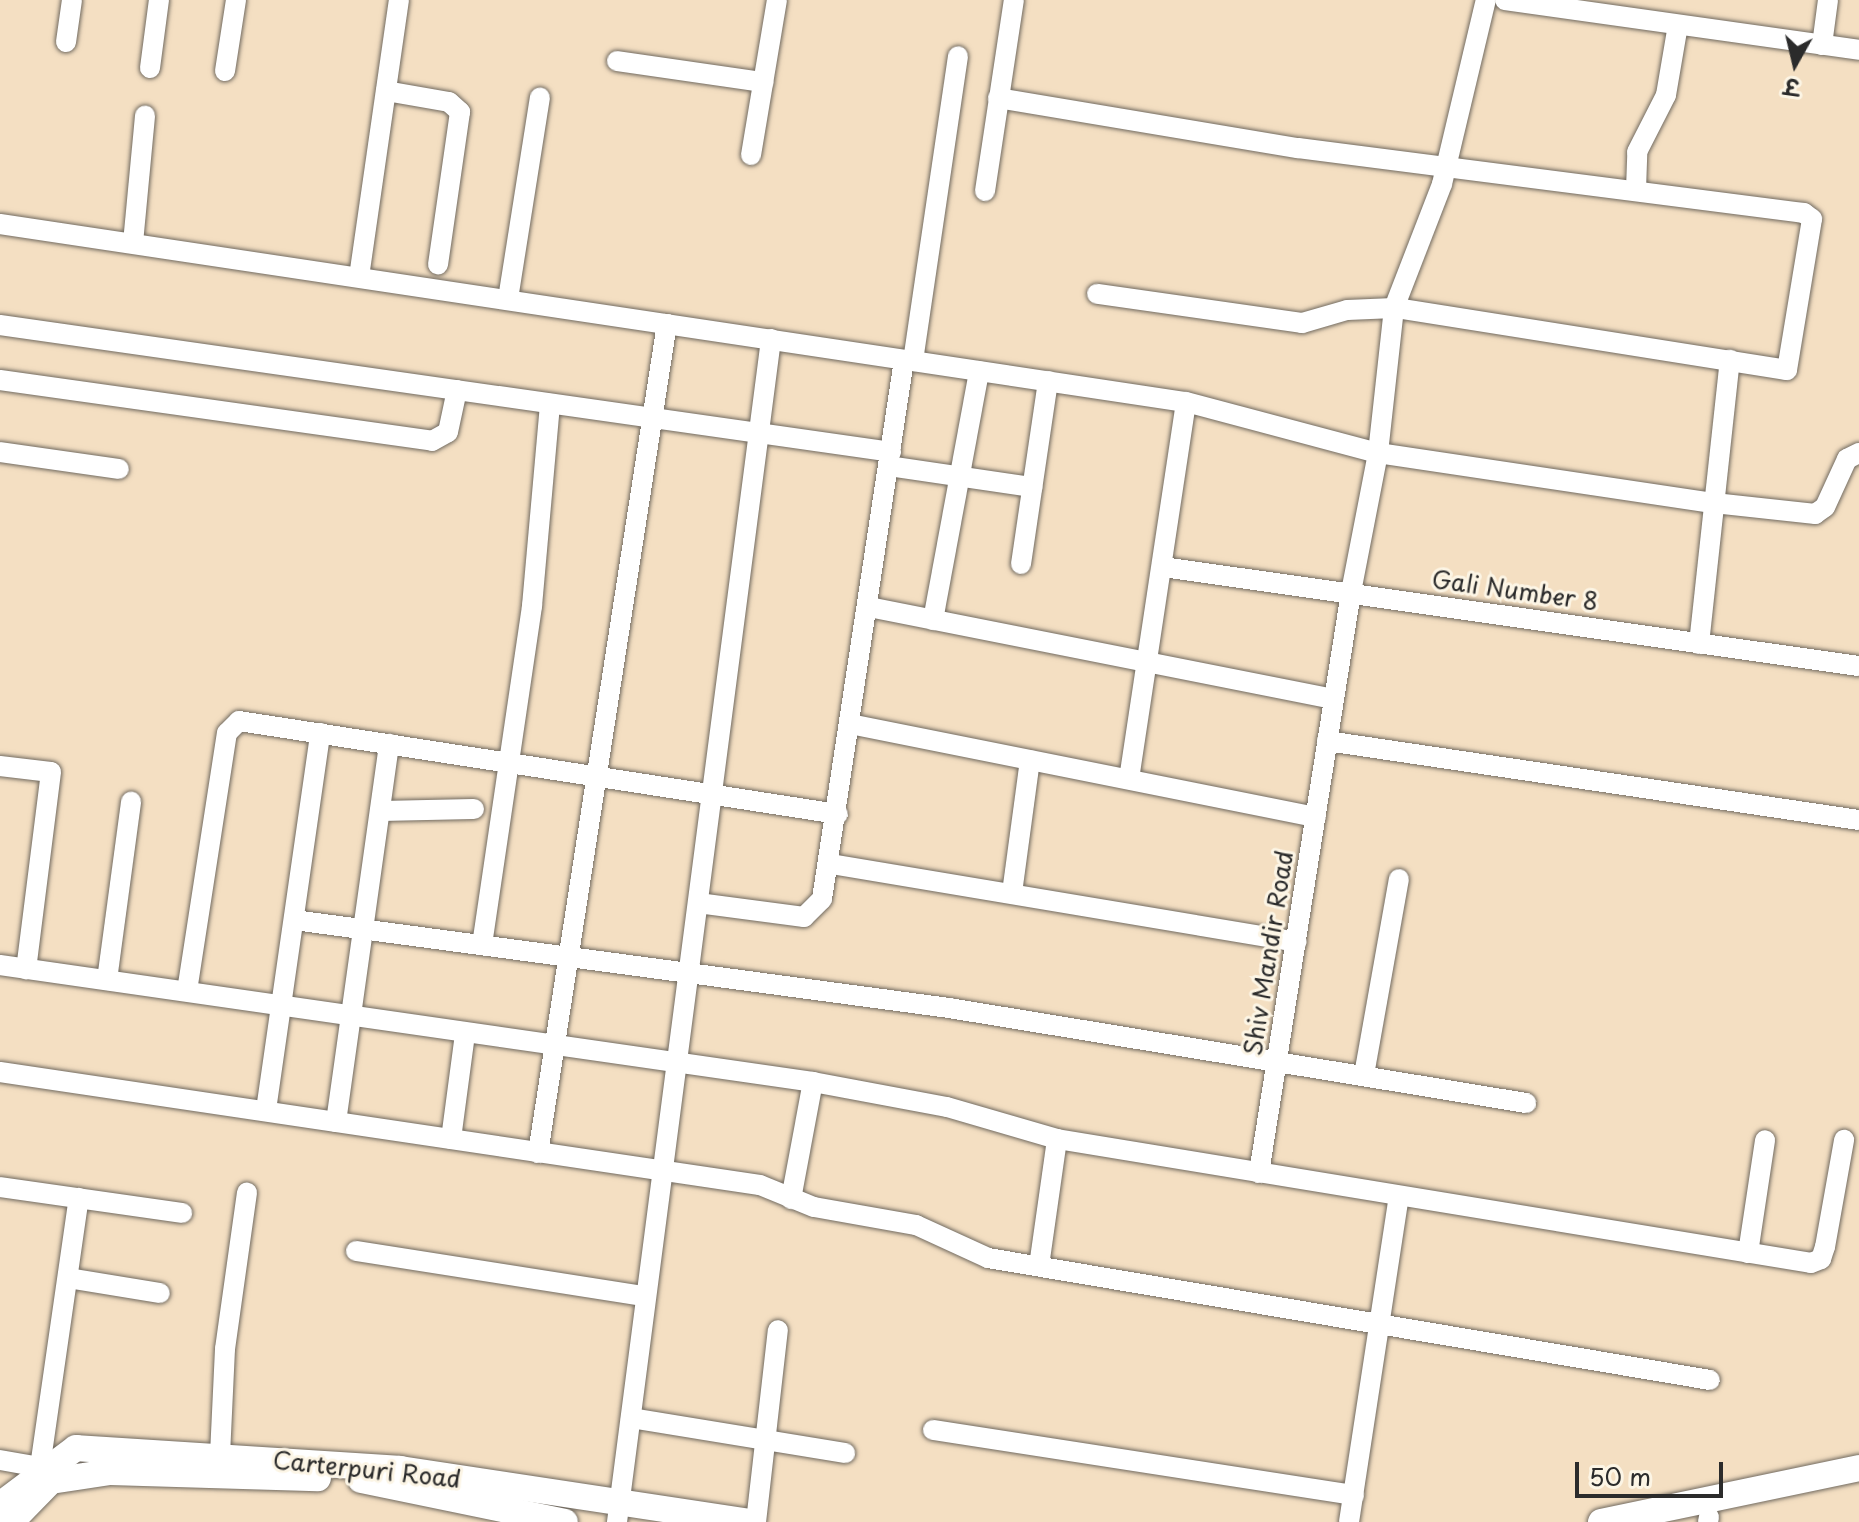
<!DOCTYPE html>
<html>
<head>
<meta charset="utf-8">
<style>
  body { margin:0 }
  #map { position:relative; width:1859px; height:1522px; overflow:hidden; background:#f4dfc2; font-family:"Playpen Sans","Playpen Sans Deva",sans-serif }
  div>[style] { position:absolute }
  .roads { filter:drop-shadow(0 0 2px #716a60) drop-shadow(0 0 2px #716a60) }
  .minor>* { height:20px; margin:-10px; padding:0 10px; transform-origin:10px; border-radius:10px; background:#fff }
  .major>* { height:26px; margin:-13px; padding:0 13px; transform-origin:13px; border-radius:13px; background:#fff }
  span { translate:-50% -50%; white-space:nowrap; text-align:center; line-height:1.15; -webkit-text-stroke:6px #fcf5e5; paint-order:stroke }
  .street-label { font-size:24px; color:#2b2b2b }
  .north { position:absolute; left:1755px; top:24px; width:80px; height:80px; -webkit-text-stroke:6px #fcf5e5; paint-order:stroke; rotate:188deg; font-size:22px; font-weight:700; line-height:32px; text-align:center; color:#2b2b2b }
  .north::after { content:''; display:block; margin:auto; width:28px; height:36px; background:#2b2b2b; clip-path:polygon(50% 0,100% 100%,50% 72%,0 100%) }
  .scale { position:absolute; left:1575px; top:1462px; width:148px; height:36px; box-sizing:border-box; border:4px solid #2b2b2b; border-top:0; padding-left:10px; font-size:24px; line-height:28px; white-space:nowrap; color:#2b2b2b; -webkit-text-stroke:6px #fcf5e5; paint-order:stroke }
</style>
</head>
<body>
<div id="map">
  <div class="roads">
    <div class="minor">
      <i style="left:1505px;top:0;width:358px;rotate:8deg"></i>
      <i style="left:66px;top:42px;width:42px;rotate:-81.9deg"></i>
      <i style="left:1822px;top:45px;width:45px;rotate:-82.4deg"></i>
      <i style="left:617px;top:61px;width:148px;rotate:8.2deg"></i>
      <i style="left:150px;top:68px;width:69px;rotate:-82.5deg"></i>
      <i style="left:225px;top:71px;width:72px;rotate:-81.2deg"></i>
      <i style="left:386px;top:91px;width:64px;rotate:9.9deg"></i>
      <i style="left:449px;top:102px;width:15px;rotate:42deg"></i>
      <i style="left:460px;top:112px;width:154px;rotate:98.2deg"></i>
      <i style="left:998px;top:98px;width:304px;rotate:9.5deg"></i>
      <i style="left:1298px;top:148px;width:510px;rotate:7.32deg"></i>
      <i style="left:1804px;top:213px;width:10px;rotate:37deg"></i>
      <i style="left:1812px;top:219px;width:153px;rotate:99.4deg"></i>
      <i style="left:1787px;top:370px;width:398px;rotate:-171deg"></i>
      <i style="left:1394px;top:308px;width:47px;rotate:177.6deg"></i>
      <i style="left:1347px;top:310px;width:47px;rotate:163.9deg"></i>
      <i style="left:1302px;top:323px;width:207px;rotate:-171.9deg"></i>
      <i style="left:751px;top:155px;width:157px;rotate:-80.5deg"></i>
      <i style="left:1636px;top:190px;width:38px;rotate:-88deg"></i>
      <i style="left:1637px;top:152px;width:64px;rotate:-63deg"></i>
      <i style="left:1666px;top:95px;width:71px;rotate:-80.3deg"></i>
      <i style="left:985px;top:191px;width:193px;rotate:-81.4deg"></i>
      <i style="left:0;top:224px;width:1199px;rotate:8.54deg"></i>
      <i style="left:1186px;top:402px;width:199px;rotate:14.9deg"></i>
      <i style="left:1378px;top:453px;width:340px;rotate:8.5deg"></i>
      <i style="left:1714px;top:503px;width:102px;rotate:6.2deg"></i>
      <i style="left:1815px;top:514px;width:12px;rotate:-35deg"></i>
      <i style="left:1825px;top:507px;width:53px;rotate:-65.4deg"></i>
      <i style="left:1847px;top:459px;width:13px;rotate:-27deg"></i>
      <i style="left:133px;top:243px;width:128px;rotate:-84.6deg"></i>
      <i style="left:359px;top:277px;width:280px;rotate:-81.8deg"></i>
      <i style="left:508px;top:299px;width:204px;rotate:-81deg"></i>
      <i style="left:0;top:325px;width:900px;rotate:8.11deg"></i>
      <i style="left:913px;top:361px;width:308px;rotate:-81.6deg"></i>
      <i style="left:0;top:380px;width:436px;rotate:8deg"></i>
      <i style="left:432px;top:441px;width:18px;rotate:-29deg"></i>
      <i style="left:448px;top:432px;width:43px;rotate:-77.9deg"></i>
      <i style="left:0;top:452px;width:120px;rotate:8.1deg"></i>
      <i style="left:889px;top:466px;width:145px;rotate:8.4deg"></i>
      <i style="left:1021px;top:564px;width:185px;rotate:-81.6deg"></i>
      <i style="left:1163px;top:567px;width:703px;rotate:8.1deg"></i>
      <i style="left:869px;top:607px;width:474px;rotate:11.2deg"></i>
      <i style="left:933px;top:620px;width:253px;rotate:-79.5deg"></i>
      <i style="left:1699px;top:644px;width:286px;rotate:-83.8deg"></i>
      <i style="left:850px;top:724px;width:475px;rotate:11.3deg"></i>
      <i style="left:1327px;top:741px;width:538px;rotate:8.45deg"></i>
      <i style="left:0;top:766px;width:51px;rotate:6.7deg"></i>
      <i style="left:51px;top:772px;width:199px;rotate:97.2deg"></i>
      <i style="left:1129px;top:779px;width:381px;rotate:-81.4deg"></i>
      <i style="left:380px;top:811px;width:94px;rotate:-1.2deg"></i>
      <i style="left:831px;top:864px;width:472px;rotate:9.5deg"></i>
      <i style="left:1012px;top:893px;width:134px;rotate:-82.3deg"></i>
      <i style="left:698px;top:903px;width:107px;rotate:7.5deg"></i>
      <i style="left:804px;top:917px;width:25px;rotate:-45deg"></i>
      <i style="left:822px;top:899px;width:545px;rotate:-81.35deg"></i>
      <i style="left:294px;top:920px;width:661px;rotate:7.65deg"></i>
      <i style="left:949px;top:1008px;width:585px;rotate:9.35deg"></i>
      <i style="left:482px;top:945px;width:343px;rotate:-81.6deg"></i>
      <i style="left:532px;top:606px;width:203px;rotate:-84.9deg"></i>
      <i style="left:0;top:965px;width:821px;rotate:8.19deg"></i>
      <i style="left:813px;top:1082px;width:136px;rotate:10.6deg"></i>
      <i style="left:947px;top:1107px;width:115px;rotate:16.2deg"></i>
      <i style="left:1057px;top:1139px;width:764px;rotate:9.34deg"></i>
      <i style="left:1811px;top:1263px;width:11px;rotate:-22deg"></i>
      <i style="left:1821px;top:1259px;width:13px;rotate:-72deg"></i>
      <i style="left:1825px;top:1247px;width:109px;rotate:-79.9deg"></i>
      <i style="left:107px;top:980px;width:180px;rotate:-82.3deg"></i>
      <i style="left:187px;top:991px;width:261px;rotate:-81.2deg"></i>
      <i style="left:227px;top:733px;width:17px;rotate:-45deg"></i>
      <i style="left:239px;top:721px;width:606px;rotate:8.83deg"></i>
      <i style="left:0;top:1072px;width:768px;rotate:8.46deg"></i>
      <i style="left:760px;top:1185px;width:58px;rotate:22.2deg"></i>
      <i style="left:814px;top:1207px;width:104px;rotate:10deg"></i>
      <i style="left:916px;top:1225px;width:79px;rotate:24.6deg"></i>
      <i style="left:988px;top:1258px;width:732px;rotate:9.59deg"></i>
      <i style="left:1364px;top:1075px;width:199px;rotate:-79.9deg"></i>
      <i style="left:266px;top:1110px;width:381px;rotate:-81.8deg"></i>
      <i style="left:336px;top:1122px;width:382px;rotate:-82deg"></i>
      <i style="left:451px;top:1139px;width:106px;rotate:-82.4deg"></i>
      <i style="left:538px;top:1153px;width:839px;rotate:-81.16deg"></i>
      <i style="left:1259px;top:1173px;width:588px;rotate:-81deg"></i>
      <i style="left:1351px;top:592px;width:142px;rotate:-79deg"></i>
      <i style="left:1378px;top:453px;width:146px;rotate:-83.7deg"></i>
      <i style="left:1394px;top:308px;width:133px;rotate:-68.8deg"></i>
      <i style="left:1442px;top:184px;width:189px;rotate:-76.6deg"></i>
      <i style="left:0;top:1187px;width:184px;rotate:8.1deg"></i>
      <i style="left:791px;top:1199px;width:119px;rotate:-79.4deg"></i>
      <i style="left:356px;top:1251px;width:291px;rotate:8.9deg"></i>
      <i style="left:1748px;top:1253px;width:114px;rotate:-81.4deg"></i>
      <i style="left:1039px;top:1266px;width:128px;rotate:-81.9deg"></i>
      <i style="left:68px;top:1278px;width:93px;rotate:9.3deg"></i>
      <i style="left:631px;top:1418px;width:217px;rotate:9.3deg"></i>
      <i style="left:933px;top:1430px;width:426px;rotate:8.8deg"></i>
      <i style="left:0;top:1460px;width:41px;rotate:9.9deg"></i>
      <i style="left:40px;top:1467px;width:14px;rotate:51deg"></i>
      <i style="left:40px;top:1467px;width:272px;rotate:-81.8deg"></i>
      <i style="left:225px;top:1467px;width:13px;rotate:-113deg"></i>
      <i style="left:220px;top:1455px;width:106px;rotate:-87.3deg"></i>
      <i style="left:225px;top:1349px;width:158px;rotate:-82deg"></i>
      <i style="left:617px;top:1522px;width:1193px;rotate:-82.58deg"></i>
      <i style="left:756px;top:1522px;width:193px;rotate:-83.5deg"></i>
      <i style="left:1349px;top:1522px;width:330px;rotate:-81.3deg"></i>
      <i style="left:1708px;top:1522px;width:5px;rotate:-79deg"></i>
    </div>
    <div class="major">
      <i style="left:361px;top:1480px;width:208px;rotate:11.6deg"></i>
      <i style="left:0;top:1505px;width:95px;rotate:-36.9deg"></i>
      <i style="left:76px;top:1448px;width:325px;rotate:3.7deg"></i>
      <i style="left:400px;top:1469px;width:355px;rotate:8.6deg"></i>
      <i style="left:11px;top:1522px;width:57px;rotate:-45.7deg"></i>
      <i style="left:51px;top:1481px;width:60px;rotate:-8.7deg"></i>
      <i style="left:110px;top:1472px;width:208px;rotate:1.7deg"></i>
      <i style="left:1601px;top:1522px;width:264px;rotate:-11.8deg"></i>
    </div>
  </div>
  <div class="street-label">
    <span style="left:1515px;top:590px;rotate:8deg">Gali Number 8</span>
    <span style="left:1268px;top:953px;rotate:-81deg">Shiv Mandir Road</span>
    <span style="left:367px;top:1469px;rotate:6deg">Carterpuri Road</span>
  </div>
  <div class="north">उ</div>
  <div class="scale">50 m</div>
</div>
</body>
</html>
